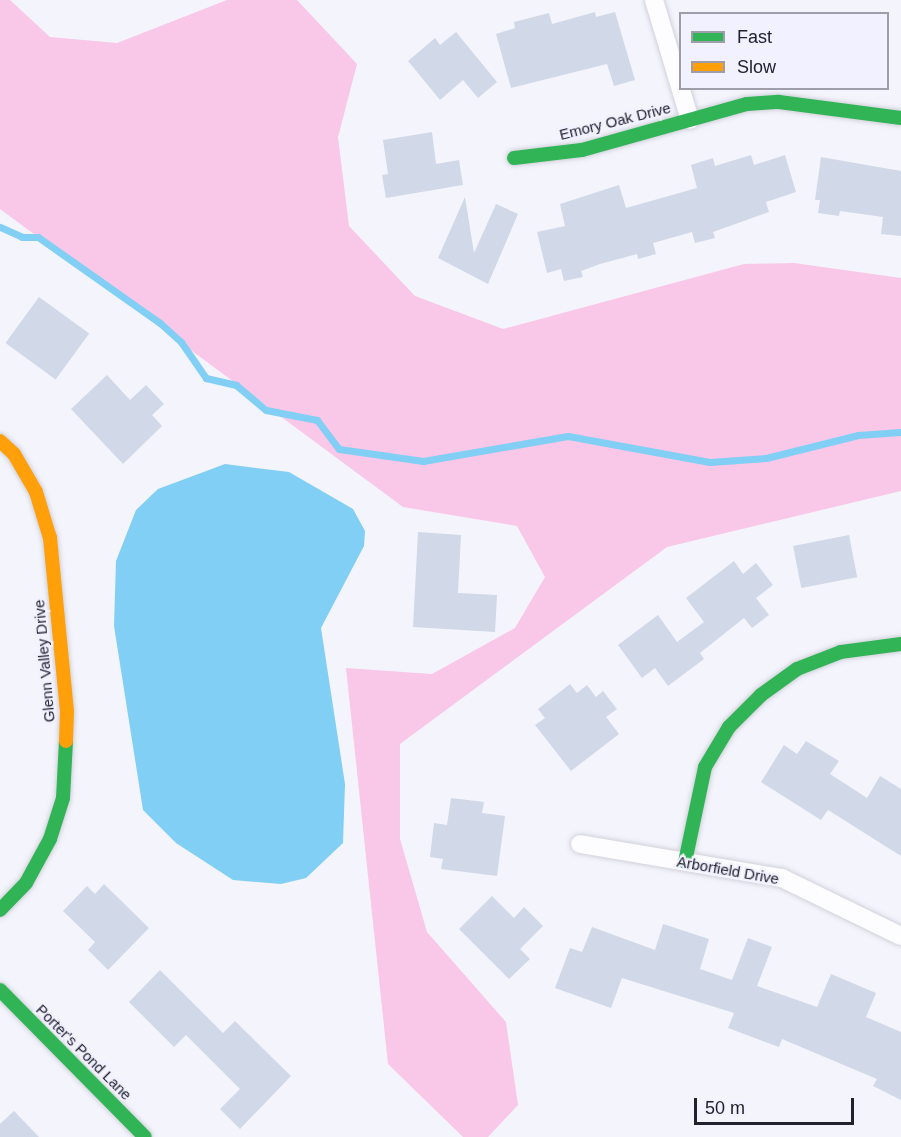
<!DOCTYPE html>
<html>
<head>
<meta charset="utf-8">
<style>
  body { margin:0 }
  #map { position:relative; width:901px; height:1137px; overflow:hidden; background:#f4f4fc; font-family:Helvetica,sans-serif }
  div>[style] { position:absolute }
  .forest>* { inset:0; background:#f9c7e7 }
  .water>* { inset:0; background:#81cff4 }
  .stream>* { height:7px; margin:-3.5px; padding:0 3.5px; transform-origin:3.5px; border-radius:3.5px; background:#81cff4 }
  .building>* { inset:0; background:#d1d8e8; transform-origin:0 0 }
  .roads { filter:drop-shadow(0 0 2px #d1d1db) drop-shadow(0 0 2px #d1d1db) }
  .street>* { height:18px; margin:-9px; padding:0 9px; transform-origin:9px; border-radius:9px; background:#fdfdff }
  .fast>* { height:14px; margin:-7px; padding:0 7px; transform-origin:7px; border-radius:7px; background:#30b455 }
  .slow>* { height:14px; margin:-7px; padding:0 7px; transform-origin:7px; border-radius:7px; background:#ff9f0a }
  span { translate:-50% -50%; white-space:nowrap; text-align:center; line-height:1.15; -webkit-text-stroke:4.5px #f1f1ff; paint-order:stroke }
  .street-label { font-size:15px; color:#22212e }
  .legend { position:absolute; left:679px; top:12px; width:210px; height:78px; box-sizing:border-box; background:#f1f1ff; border:2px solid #9e9eab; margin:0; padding:8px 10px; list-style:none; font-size:18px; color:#22212e }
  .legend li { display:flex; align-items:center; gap:12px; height:30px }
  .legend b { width:30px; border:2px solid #9e9eab }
  .scale { position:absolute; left:694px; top:1098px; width:160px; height:27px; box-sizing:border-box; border:3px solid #22212e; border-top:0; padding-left:8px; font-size:18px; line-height:21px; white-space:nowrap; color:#22212e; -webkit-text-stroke:4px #f1f1ff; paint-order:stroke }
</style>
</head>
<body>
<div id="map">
  <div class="forest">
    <i style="clip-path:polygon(0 0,10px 0,50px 37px,117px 43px,227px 0,297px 0,357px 64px,338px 137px,349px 226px,415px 296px,503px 329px,744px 264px,794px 263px,901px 278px,901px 491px,667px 547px,400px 744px,400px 839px,427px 932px,506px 1022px,518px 1105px,488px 1137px,463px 1137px,388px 1064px,346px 668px,432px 674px,515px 628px,545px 577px,517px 526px,403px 507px,0 209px)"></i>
  </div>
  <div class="water">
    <i style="clip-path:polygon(225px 464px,289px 472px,353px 509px,365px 531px,364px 546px,321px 628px,345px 784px,343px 843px,306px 878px,281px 884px,233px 880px,176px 843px,143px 810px,114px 626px,116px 561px,136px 510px,158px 489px)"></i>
  </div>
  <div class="stream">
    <i style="left:0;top:227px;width:24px;rotate:24deg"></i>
    <i style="left:22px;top:237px;width:16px"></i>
    <i style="left:38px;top:237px;width:149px;rotate:35.2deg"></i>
    <i style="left:160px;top:323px;width:28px;rotate:42deg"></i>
    <i style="left:181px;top:342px;width:44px;rotate:55.2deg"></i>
    <i style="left:206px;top:378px;width:31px;rotate:13deg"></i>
    <i style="left:236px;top:385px;width:39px;rotate:40deg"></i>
    <i style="left:266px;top:410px;width:52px;rotate:11.1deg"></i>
    <i style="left:317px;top:420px;width:36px;rotate:53deg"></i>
    <i style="left:339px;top:449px;width:85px;rotate:8.1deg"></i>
    <i style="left:423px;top:461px;width:147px;rotate:-9.8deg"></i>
    <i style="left:568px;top:436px;width:144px;rotate:10.4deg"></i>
    <i style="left:710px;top:462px;width:56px;rotate:-4.1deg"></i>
    <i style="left:766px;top:458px;width:95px;rotate:-14deg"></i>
    <i style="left:858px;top:435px;width:43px;rotate:-4deg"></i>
  </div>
  <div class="building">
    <i style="clip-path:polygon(595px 12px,596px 17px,615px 12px,635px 80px,614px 86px,607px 64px,511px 88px,496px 34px,515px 28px,514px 22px,549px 13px,552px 24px)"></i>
    <i style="clip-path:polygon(456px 32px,497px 82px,478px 98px,463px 80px,440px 100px,408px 61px,435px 38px,440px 45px)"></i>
    <i style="clip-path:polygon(432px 132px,436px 164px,459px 160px,463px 185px,386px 198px,382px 175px,388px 174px,383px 140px)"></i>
    <i style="clip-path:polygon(751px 155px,754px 165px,785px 155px,796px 192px,766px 202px,769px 212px,713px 232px,715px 238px,695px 243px,692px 232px,653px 243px,656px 254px,638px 259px,637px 254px,600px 264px,581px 271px,583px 277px,564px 281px,561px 269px,547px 273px,537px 232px,565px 226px,560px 204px,619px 185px,626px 208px,697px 188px,691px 165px,713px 158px,715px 166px)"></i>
    <i style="clip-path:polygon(821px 157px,901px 171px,901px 236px,881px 234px,883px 217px,840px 211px,839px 216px,818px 213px,820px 200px,815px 200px)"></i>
    <i style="clip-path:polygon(465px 197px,474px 253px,496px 204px,518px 214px,488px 284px,438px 258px)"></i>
    <i style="left:39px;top:297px;width:62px;height:57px;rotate:36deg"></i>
    <i style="clip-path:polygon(107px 375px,130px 400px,146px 385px,164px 404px,152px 415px,162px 426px,123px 464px,71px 409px)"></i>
    <i style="clip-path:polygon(418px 532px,461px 535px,458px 593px,497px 595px,495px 632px,413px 627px)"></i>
    <i style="left:849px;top:535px;width:43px;height:57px;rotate:79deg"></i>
    <i style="clip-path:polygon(734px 561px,743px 574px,756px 563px,773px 585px,756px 598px,769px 615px,752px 628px,744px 618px,700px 653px,704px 659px,668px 686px,655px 668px,642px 678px,618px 645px,658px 615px,677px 642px,704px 622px,686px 598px)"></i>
    <i style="clip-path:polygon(570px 684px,577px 693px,587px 685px,596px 697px,603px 691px,617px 709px,606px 717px,619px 734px,571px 771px,535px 725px,545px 718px,538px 709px)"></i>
    <i style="clip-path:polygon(806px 741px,839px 761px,830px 774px,867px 798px,880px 776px,901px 789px,901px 856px,828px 810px,821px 820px,761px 782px,784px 745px,797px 754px)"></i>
    <i style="clip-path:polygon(451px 798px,484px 802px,482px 813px,505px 816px,497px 876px,441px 869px,443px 859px,430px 857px,434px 823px,447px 825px)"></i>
    <i style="clip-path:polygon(104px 884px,149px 928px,108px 970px,88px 950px,95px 942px,63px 911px,87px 886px,95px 894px)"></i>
    <i style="clip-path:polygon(492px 896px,514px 918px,524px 907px,543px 926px,520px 949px,530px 959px,509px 979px,459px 929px)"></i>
    <i style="clip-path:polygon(663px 924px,709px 939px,700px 969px,732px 980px,748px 938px,772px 947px,757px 986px,817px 1007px,831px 974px,876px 993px,866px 1017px,901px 1032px,901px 1100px,873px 1086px,877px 1079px,782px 1039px,779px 1047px,728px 1028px,734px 1013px,622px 978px,611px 1008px,555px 988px,570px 948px,582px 952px,592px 927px,655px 950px)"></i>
    <i style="clip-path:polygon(160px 970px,223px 1033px,235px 1021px,291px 1076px,240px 1129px,220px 1109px,240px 1089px,186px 1035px,174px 1047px,129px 1002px)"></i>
    <i style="clip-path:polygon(14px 1111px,39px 1137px,0 1137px,0 1124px)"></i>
  </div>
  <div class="roads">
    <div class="street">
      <i style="left:654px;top:0;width:125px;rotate:73.3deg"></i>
      <i style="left:580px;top:844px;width:205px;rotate:9.6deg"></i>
      <i style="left:782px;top:878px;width:132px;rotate:26deg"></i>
    </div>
    <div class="fast">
      <i style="left:514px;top:158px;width:68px;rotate:-6.7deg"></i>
      <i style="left:582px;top:150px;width:171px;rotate:-15.6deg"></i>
      <i style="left:747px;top:104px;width:32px;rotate:-4deg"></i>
      <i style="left:779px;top:102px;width:123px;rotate:7.5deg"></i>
      <i style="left:685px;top:862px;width:97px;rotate:-78.1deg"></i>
      <i style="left:705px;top:767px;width:47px;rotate:-59deg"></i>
      <i style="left:729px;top:727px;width:45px;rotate:-45deg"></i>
      <i style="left:761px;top:695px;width:44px;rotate:-35.8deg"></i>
      <i style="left:797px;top:669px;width:47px;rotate:-21.1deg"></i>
      <i style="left:841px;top:652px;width:61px;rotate:-7.6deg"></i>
      <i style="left:0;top:910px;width:37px;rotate:-46deg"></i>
      <i style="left:26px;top:883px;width:50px;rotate:-61.4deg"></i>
      <i style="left:50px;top:839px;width:43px;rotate:-72.4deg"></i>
      <i style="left:63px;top:798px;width:57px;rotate:-87deg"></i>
      <i style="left:0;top:990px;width:206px;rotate:45.4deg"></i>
    </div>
    <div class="slow">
      <i style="left:0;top:441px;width:19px;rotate:43deg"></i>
      <i style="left:14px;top:454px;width:44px;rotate:59.9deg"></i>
      <i style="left:36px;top:492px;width:48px;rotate:73.1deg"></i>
      <i style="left:50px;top:538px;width:175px;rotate:84.4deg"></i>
      <i style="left:67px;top:712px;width:29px;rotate:92deg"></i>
    </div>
  </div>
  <div class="street-label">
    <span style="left:615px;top:121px;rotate:-14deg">Emory Oak Drive</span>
    <span style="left:44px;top:661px;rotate:-95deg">Glenn Valley Drive</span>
    <span style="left:728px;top:870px;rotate:10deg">Arborfield Drive</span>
    <span style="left:84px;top:1052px;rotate:45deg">Porter's Pond Lane</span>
  </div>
  <ul class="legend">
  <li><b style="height:8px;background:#30b455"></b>Fast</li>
  <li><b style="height:8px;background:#ff9f0a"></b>Slow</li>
  </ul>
  <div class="scale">50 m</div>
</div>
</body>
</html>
